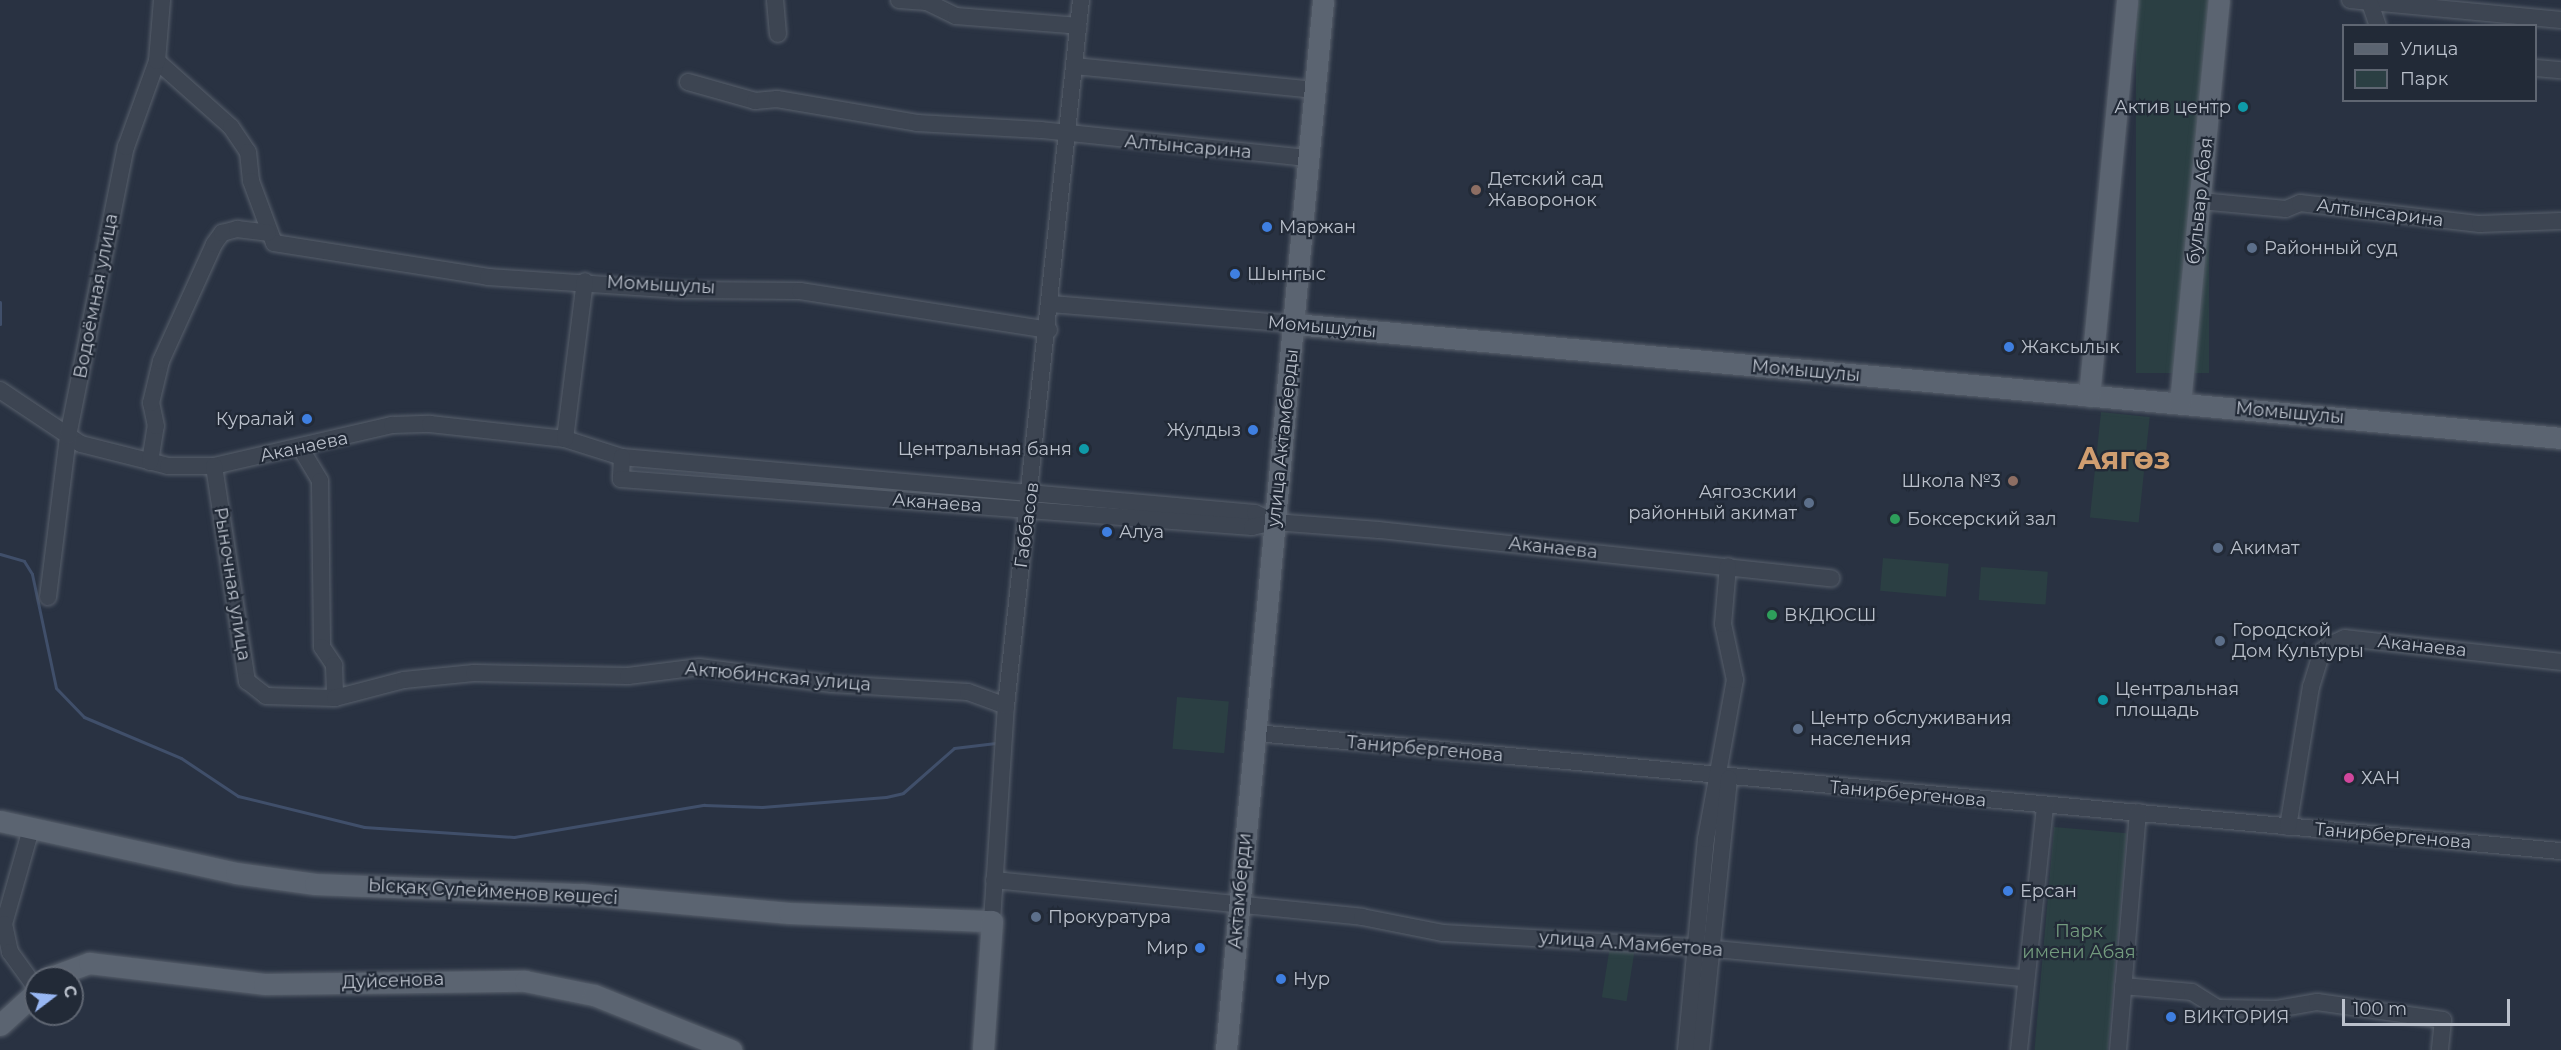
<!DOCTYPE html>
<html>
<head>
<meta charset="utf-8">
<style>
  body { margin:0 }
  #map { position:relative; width:2561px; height:1050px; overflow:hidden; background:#293242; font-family:Montserrat,sans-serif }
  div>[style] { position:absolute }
  .green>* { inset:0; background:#2b3f43; transform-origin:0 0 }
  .stream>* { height:3px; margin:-1.5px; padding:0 1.5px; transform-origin:1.5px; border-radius:1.5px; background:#404f6a }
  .roads { filter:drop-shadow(0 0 2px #58606c) drop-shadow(0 0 2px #58606c) }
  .minor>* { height:16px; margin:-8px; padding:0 8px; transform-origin:8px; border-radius:8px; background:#3d4552 }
  .major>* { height:21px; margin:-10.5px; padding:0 10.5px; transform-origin:10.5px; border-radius:10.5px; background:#5b6471 }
  .dots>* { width:16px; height:16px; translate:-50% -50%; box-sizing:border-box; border:3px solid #222a37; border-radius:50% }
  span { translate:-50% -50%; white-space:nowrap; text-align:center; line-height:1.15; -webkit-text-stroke:4.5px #222a37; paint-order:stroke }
  .poi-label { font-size:18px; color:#bac0cb }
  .right { translate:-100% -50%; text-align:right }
  .left { translate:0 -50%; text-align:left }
  .street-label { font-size:18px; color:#bac0cb }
  .park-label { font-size:18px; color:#739b7e }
  .town-label { font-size:30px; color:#d09e70; font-weight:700 }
  .legend { position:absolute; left:2342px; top:24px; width:195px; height:78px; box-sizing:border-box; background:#222a37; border:2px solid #5f6672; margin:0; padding:8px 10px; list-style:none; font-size:18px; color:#bac0cb }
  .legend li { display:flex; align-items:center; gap:12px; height:30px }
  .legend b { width:30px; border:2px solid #5f6672 }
  .north { position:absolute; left:24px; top:966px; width:60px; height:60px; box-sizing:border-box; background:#222a37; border:2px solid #5f6672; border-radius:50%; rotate:74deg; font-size:16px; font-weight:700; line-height:24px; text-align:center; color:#bac0cb }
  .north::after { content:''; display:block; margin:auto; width:21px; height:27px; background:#98b7f3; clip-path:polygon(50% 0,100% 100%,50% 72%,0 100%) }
  .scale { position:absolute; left:2342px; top:999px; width:168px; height:27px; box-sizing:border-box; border:3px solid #bac0cb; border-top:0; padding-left:8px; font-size:18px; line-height:21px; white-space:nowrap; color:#bac0cb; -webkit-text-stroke:4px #222a37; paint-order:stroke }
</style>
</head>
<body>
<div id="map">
  <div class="green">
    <i style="left:2136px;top:0;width:73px;height:373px"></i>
    <i style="left:2101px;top:412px;width:49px;height:106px;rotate:6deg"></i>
    <i style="left:1883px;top:558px;width:66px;height:33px;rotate:5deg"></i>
    <i style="left:1981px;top:567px;width:67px;height:33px;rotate:4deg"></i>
    <i style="left:1177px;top:697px;width:52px;height:52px;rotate:5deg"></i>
    <i style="left:2054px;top:827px;width:73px;height:224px;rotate:5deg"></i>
    <i style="left:1610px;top:946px;width:25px;height:52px;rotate:9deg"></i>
  </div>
  <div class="stream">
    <i style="left:0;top:302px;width:22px;rotate:90deg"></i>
    <i style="left:0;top:554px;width:25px;rotate:16deg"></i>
    <i style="left:24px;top:561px;width:15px;rotate:58deg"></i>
    <i style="left:32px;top:574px;width:116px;rotate:78.1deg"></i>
    <i style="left:56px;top:688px;width:40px;rotate:46deg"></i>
    <i style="left:84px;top:717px;width:105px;rotate:22.9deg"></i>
    <i style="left:181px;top:758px;width:69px;rotate:33.7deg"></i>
    <i style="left:238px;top:796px;width:130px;rotate:13.8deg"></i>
    <i style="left:364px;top:827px;width:150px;rotate:3.8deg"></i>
    <i style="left:514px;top:837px;width:193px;rotate:-9.6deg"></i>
    <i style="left:704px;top:805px;width:58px;rotate:2deg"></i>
    <i style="left:762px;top:807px;width:124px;rotate:-4.6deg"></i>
    <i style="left:886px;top:797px;width:17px;rotate:-13deg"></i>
    <i style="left:903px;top:793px;width:68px;rotate:-41.4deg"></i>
    <i style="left:954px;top:748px;width:42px;rotate:-6.8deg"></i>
  </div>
  <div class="roads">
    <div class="minor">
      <i style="left:775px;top:0;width:34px;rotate:85deg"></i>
      <i style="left:899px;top:0;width:28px;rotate:4deg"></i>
      <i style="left:927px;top:2px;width:32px;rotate:26deg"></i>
      <i style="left:956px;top:16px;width:123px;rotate:4.6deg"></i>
      <i style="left:2350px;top:0;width:212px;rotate:5.4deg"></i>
      <i style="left:2371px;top:6px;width:21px;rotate:71deg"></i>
      <i style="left:157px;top:61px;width:99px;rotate:41.7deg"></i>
      <i style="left:231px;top:127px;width:30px;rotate:56deg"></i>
      <i style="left:248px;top:152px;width:29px;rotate:84deg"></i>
      <i style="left:251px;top:181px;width:66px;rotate:69.6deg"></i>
      <i style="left:274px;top:243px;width:217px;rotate:9deg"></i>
      <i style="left:488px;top:277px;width:189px;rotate:3.9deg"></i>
      <i style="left:677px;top:290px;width:123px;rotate:0.5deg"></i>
      <i style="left:800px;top:291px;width:252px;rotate:8.9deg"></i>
      <i style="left:1075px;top:66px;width:241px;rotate:5.7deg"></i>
      <i style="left:2536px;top:68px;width:25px;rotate:5deg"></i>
      <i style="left:688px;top:82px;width:70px;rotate:15.8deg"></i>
      <i style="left:755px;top:101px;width:22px;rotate:-5deg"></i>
      <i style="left:777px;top:99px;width:142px;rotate:9.7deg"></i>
      <i style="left:917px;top:123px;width:124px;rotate:3.2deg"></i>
      <i style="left:1041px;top:130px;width:269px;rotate:6deg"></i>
      <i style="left:2200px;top:201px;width:86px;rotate:5.3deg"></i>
      <i style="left:2286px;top:209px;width:15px;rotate:-23deg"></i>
      <i style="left:2300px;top:203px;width:181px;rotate:6.7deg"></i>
      <i style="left:2480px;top:224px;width:81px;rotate:-2.1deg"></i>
      <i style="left:1051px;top:304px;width:244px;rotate:4.7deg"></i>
      <i style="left:0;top:390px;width:97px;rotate:33.7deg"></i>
      <i style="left:81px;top:444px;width:90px;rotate:14.2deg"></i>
      <i style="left:168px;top:466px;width:46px"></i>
      <i style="left:214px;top:466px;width:183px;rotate:-13deg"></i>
      <i style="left:392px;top:425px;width:38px;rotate:-2deg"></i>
      <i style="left:430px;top:424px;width:136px;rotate:6.3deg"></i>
      <i style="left:565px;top:439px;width:60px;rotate:17.5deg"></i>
      <i style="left:622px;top:457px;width:635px;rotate:5.06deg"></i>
      <i style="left:1255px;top:513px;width:21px;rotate:25deg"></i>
      <i style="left:565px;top:439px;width:159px;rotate:-82.8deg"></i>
      <i style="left:301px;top:449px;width:37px;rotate:59deg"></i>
      <i style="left:320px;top:481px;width:166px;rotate:89.3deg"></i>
      <i style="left:322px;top:647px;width:22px;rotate:56deg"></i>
      <i style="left:334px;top:665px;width:33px;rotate:88deg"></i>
      <i style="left:622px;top:457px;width:22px;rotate:93deg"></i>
      <i style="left:621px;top:479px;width:633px;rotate:4.35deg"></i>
      <i style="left:1252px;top:527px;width:23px;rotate:-13deg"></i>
      <i style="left:1274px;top:522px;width:105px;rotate:4.4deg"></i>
      <i style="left:1379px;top:530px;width:455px;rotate:6.1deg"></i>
      <i style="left:150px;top:462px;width:36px;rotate:-81deg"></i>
      <i style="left:156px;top:426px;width:24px;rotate:-102deg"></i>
      <i style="left:151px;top:403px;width:43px;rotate:-76.6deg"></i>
      <i style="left:161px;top:361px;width:128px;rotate:-65.6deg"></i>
      <i style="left:214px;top:244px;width:14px;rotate:-54deg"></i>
      <i style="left:222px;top:233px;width:16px;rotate:-15deg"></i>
      <i style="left:237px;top:229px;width:31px;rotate:7deg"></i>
      <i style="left:214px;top:466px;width:218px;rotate:81.3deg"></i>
      <i style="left:247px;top:681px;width:24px;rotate:38deg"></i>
      <i style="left:266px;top:696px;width:69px;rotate:1.7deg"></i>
      <i style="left:335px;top:698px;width:71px;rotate:-14.6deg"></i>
      <i style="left:404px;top:680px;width:70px;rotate:-5.7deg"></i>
      <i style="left:474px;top:673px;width:154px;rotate:1.1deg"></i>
      <i style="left:628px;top:676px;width:72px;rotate:-7.2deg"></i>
      <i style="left:699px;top:667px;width:134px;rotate:7.3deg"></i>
      <i style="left:832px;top:684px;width:136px;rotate:3.4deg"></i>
      <i style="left:968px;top:692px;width:40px;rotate:20.2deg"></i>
      <i style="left:48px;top:597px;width:162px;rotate:-82.9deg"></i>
      <i style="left:68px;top:436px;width:295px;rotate:-78.7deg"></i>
      <i style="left:126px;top:147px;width:91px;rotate:-70.2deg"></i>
      <i style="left:157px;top:61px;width:61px;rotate:-85.3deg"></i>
      <i style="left:1256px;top:733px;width:1310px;rotate:5.17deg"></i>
      <i style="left:2288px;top:827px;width:142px;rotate:-80.7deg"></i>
      <i style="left:2311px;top:687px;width:38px;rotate:-73deg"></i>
      <i style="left:2322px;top:651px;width:11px;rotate:-38deg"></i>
      <i style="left:2331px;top:644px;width:15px;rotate:-23deg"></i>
      <i style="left:2345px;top:638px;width:217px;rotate:6.3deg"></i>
      <i style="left:31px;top:829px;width:99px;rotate:105.9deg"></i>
      <i style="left:4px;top:924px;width:29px;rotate:78deg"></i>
      <i style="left:10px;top:952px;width:44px;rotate:54.2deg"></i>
      <i style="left:994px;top:880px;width:370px;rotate:5.7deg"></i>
      <i style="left:1362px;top:917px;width:83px;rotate:11.2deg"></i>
      <i style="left:1443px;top:933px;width:251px;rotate:3.2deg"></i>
      <i style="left:1694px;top:947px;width:332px;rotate:5.4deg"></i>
      <i style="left:992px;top:921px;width:215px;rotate:-86.3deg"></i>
      <i style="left:1006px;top:706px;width:710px;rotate:-83.94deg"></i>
      <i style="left:2123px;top:986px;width:69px;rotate:5deg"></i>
      <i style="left:2192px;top:992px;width:31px;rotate:32deg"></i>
      <i style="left:2218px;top:1008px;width:59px;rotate:1deg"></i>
      <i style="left:2277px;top:1009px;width:41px;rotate:-9.9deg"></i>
      <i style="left:2317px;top:1002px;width:127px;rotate:8.1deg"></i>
      <i style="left:2443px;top:1020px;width:30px;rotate:96deg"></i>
      <i style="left:1686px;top:1050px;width:212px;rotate:-84.6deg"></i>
      <i style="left:1706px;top:839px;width:162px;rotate:-79.7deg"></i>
      <i style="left:1735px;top:680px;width:57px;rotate:-102.1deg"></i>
      <i style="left:1723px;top:624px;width:58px;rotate:-85.1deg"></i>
      <i style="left:1701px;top:1050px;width:273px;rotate:-84.1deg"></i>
      <i style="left:2019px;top:1050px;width:246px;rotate:-83.9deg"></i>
      <i style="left:2118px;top:1050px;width:239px;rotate:-85.2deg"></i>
    </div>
    <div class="major">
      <i style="left:1294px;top:324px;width:1272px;rotate:5.14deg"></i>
      <i style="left:2089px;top:396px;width:398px;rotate:-84.5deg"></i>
      <i style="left:2180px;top:403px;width:405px;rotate:-84.5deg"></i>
      <i style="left:0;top:821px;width:242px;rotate:12.4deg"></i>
      <i style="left:236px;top:873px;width:80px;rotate:7.9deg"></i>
      <i style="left:315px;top:884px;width:266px;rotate:2.2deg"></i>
      <i style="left:581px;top:894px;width:209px;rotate:5.2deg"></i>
      <i style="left:789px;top:913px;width:203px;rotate:2.3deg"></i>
      <i style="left:992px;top:921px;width:129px;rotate:94deg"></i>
      <i style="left:48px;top:978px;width:44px;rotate:-20.1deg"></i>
      <i style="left:89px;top:963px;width:176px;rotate:6.8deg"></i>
      <i style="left:264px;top:984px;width:261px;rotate:-0.7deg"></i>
      <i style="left:525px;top:981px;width:70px;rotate:11.5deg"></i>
      <i style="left:594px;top:995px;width:148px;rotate:21.9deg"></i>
      <i style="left:0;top:1025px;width:49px;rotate:-42.5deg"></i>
      <i style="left:1226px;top:1050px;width:1054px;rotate:-84.72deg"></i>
    </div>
  </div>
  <div class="dots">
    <i style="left:2243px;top:107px;background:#0f9aa8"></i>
    <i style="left:1476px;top:190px;background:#8d6e63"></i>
    <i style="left:1267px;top:227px;background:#3f7fe0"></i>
    <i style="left:2252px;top:248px;background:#5c6f8a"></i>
    <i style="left:1235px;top:274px;background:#3f7fe0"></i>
    <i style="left:2009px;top:347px;background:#3f7fe0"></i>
    <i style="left:307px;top:419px;background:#3f7fe0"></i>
    <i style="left:1253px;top:430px;background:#3f7fe0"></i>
    <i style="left:1084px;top:449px;background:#0f9aa8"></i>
    <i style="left:2013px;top:481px;background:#8d6e63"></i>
    <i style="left:1809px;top:503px;background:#5c6f8a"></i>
    <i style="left:1895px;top:519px;background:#2e9e5b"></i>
    <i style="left:1107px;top:532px;background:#3f7fe0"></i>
    <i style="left:2218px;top:548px;background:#5c6f8a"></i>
    <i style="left:1772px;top:615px;background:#2e9e5b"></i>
    <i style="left:2220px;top:641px;background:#5c6f8a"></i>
    <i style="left:2103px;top:700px;background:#0f9aa8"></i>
    <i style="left:1798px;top:729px;background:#5c6f8a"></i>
    <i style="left:2349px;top:778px;background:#d1479c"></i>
    <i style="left:2008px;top:891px;background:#3f7fe0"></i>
    <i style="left:1036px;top:917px;background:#5c6f8a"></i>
    <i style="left:1200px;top:948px;background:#3f7fe0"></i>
    <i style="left:1281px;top:979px;background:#3f7fe0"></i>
    <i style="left:2171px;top:1017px;background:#3f7fe0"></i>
  </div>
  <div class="poi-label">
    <span class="right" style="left:2231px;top:107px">Актив центр</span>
    <span class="left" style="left:1488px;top:190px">Детский сад<br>Жаворонок</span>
    <span class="left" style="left:1279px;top:227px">Маржан</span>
    <span class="left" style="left:2264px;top:248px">Районный суд</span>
    <span class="left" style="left:1247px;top:274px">Шынгыс</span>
    <span class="left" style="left:2021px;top:347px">Жаксылык</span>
    <span class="right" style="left:295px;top:419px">Куралай</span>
    <span class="right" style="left:1241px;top:430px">Жулдыз</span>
    <span class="right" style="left:1072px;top:449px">Центральная баня</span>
    <span class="right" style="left:2001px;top:481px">Школа №3</span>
    <span class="right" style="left:1797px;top:503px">Аягозскии<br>районный акимат</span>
    <span class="left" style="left:1907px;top:519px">Боксерский зал</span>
    <span class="left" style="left:1119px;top:532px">Алуа</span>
    <span class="left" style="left:2230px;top:548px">Акимат</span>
    <span class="left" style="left:1784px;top:615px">ВКДЮСШ</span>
    <span class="left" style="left:2232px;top:641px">Городской<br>Дом Культуры</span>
    <span class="left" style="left:2115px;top:700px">Центральная<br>площадь</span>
    <span class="left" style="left:1810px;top:729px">Центр обслуживания<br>населения</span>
    <span class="left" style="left:2361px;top:778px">ХАН</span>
    <span class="left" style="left:2020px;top:891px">Ерсан</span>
    <span class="left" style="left:1048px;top:917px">Прокуратура</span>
    <span class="right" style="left:1188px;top:948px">Мир</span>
    <span class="left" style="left:1293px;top:979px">Нур</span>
    <span class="left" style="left:2183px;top:1017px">ВИКТОРИЯ</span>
  </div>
  <div class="street-label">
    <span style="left:1188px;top:147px;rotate:5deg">Алтынсарина</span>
    <span style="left:2200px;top:201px;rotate:-84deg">бульвар Абая</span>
    <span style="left:2380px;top:213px;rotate:7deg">Алтынсарина</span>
    <span style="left:661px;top:285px;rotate:3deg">Момышулы</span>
    <span style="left:96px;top:296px;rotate:-79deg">Водоёмная улица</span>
    <span style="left:1322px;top:327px;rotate:5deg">Момышулы</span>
    <span style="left:1806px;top:371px;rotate:5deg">Момышулы</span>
    <span style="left:2290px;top:413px;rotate:5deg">Момышулы</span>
    <span style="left:1283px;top:438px;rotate:-84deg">улица Актамберды</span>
    <span style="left:304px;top:447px;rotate:-12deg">Аканаева</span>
    <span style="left:937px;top:503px;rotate:4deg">Аканаева</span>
    <span style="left:1027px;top:525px;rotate:-82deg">Габбасов</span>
    <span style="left:1553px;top:548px;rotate:6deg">Аканаева</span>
    <span style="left:232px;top:584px;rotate:81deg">Рыночная улица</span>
    <span style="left:2422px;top:646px;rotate:6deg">Аканаева</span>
    <span style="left:778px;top:677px;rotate:5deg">Актюбинская улица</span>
    <span style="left:1425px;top:749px;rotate:5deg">Танирбергенова</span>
    <span style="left:1908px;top:794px;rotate:5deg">Танирбергенова</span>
    <span style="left:2393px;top:836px;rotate:5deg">Танирбергенова</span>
    <span style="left:1240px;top:891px;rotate:-85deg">Актамберди</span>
    <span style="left:493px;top:892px;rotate:3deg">Ысқақ Сүлейменов көшесі</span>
    <span style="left:1631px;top:944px;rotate:4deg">улица А.Мамбетова</span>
    <span style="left:393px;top:981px;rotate:-2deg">Дуйсенова</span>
  </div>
  <div class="park-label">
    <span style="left:2079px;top:942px">Парк<br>имени Абая</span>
  </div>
  <div class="town-label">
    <span style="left:2124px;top:459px">Аягөз</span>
  </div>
  <ul class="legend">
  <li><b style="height:8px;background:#5b6471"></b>Улица</li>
  <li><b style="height:16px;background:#2b3f43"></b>Парк</li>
  </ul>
  <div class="north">С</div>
  <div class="scale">100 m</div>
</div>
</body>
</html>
